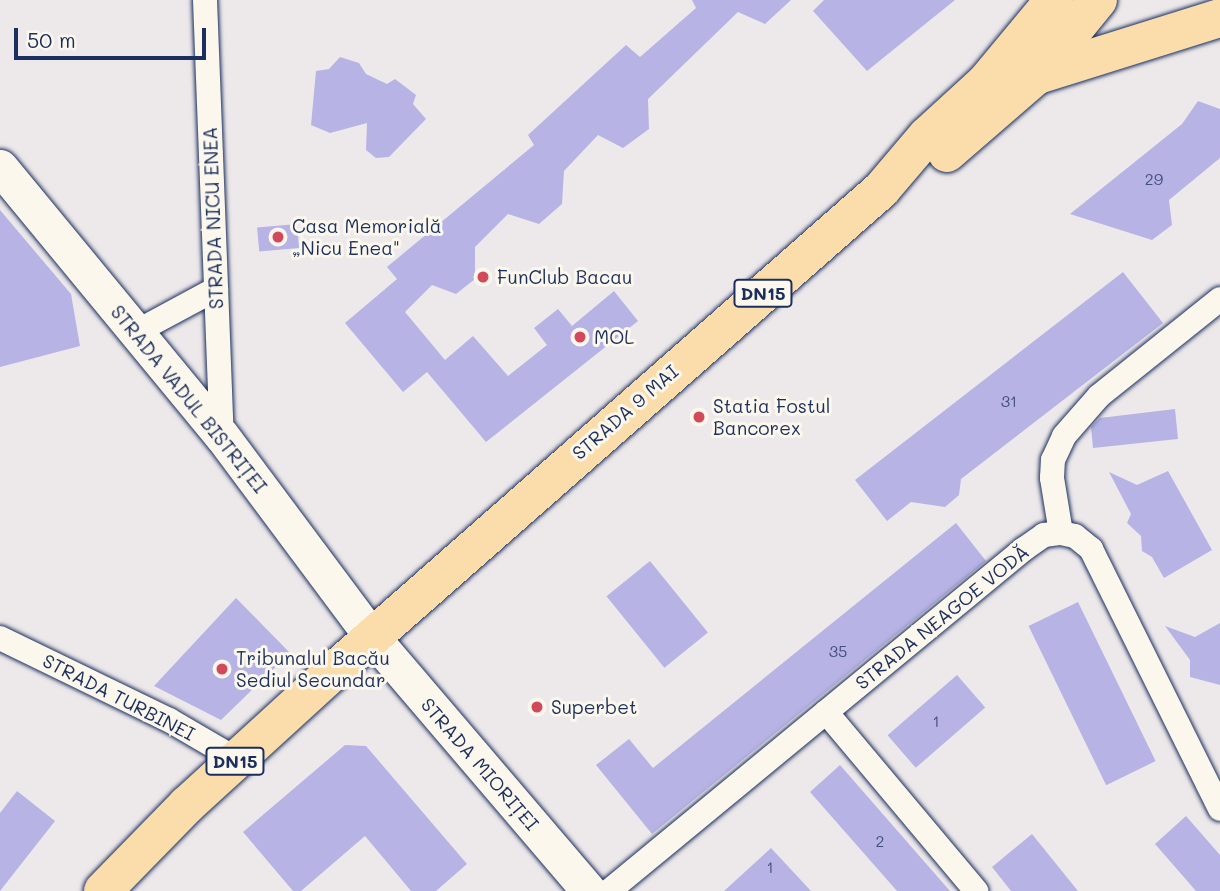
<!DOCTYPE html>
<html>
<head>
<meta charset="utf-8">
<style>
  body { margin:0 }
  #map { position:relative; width:1220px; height:891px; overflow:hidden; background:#ede9eb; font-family:Mali,sans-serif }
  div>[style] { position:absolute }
  .building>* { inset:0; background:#b7b3e5; transform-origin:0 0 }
  .roads { filter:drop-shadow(0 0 2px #1b2f5e) drop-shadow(0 0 2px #1b2f5e) }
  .minor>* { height:24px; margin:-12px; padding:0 12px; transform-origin:12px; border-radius:12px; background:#fbf7ec }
  .secondary>* { height:35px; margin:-17.5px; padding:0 17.5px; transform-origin:17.5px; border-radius:17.5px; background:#fbf7ec }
  .primary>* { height:38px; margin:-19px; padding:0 19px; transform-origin:19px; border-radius:19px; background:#fbddab }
  .dots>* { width:19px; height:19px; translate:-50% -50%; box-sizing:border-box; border:4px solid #fbf7ec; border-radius:50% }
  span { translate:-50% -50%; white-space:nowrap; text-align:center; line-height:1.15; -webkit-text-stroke:6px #fbf7ec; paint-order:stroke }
  .number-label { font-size:16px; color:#425080 }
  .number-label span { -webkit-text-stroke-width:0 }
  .shield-label span { padding:2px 5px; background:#fbf7ec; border:2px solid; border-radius:5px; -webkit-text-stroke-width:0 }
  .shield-label { font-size:18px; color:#1b2f5e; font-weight:700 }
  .street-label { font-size:19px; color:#1b2f5e }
  .poi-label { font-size:19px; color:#1b2f5e }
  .left { translate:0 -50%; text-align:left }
  .scale { position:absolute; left:14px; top:28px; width:192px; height:32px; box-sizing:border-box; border:4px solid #1b2f5e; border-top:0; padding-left:9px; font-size:21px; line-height:24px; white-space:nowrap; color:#1b2f5e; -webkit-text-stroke:5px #fbf7ec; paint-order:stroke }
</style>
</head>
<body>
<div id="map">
  <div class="building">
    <i style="clip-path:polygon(692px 0,791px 0,765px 24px,738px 12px,648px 99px,649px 129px,623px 148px,598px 135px,564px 171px,562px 204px,539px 224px,508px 214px,475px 247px,475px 279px,456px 294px,432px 285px,405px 312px,445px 360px,473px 336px,508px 376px,547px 345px,534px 328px,558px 309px,572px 326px,614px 291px,638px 321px,486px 442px,427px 372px,403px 392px,345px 323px,397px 279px,387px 267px,534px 145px,528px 135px,626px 45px,640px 57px,696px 8px)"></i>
    <i style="clip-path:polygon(824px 0,955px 0,867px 71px,813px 11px)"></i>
    <i style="clip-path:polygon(340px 57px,359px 63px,366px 74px,387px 84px,395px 79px,416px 95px,413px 104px,426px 119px,389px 157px,376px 158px,366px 150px,367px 123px,330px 133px,311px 125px,316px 71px,329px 69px)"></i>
    <i style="clip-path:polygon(1198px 101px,1220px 109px,1220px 158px,1169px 200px,1172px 225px,1152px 240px,1070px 214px,1182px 124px)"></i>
    <i style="clip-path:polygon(0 210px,71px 294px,80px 346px,0 367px)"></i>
    <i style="left:297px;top:224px;width:24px;height:40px;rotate:85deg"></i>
    <i style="clip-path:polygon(1123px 272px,1163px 323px,961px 479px,959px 495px,945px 507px,911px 502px,887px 521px,855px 480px)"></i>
    <i style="clip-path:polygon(1175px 409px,1178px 439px,1093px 448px,1091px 427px,1100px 418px)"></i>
    <i style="clip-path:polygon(1168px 471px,1212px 550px,1164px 578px,1152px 557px,1142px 551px,1141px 536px,1127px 523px,1131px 514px,1109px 472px,1137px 485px)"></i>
    <i style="clip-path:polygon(956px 523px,986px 561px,652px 834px,596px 765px,629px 739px,653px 768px)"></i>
    <i style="left:650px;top:561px;width:92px;height:56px;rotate:51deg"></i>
    <i style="clip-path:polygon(236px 598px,290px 653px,221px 720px,154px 686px)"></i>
    <i style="left:1078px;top:602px;width:177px;height:55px;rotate:64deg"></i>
    <i style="clip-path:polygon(1220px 623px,1220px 685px,1190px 677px,1190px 660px,1165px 626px,1195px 637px)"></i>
    <i style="left:957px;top:675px;width:43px;height:92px;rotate:49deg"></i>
    <i style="clip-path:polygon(345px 745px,366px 746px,467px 864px,436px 891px,411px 891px,365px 836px,301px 891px,293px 891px,243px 832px)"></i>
    <i style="clip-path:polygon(840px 765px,950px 891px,897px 891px,810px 792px)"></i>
    <i style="clip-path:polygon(17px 791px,55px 821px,0 891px,0 813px)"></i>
    <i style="clip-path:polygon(1186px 816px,1220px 855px,1220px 891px,1196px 891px,1155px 844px)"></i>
    <i style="clip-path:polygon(1032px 834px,1078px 891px,1011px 891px,992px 867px)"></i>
    <i style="clip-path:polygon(771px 848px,811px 891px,724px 891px)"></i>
  </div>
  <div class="roads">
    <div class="minor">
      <i style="left:205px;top:0;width:436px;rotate:87.8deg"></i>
      <i style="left:136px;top:332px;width:91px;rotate:-28.3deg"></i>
      <i style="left:1061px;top:533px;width:56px;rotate:-99.3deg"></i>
      <i style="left:1052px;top:478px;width:18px;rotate:-87deg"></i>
      <i style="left:1053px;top:460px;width:26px;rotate:-65deg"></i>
      <i style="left:1064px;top:436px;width:53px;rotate:-48.8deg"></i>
      <i style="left:1099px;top:396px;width:155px;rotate:-38.7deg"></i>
      <i style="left:0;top:638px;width:188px;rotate:25.9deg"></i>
      <i style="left:169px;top:720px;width:78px;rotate:30.2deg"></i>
      <i style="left:826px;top:712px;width:234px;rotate:50deg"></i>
      <i style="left:609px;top:891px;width:538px;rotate:-39.49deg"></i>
      <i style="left:1024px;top:549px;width:24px;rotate:-35deg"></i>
      <i style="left:1044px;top:535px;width:17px;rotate:-7deg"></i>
      <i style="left:1061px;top:533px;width:14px;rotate:12deg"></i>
      <i style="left:1075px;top:536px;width:21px;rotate:39deg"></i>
      <i style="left:1091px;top:549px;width:290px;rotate:63.6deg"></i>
    </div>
    <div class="secondary">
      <i style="left:0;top:167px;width:349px;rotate:50.5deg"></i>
      <i style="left:222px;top:436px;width:251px;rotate:53.3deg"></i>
      <i style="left:372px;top:637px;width:334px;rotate:49.5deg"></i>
    </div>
    <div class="primary">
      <i style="left:1038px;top:75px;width:191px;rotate:-17.4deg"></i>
      <i style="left:947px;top:153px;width:118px;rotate:-40.9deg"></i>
      <i style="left:1036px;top:76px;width:98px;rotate:-50.8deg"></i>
      <i style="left:103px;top:891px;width:120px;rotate:-45.7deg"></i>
      <i style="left:187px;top:805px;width:190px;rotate:-42.4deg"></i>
      <i style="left:327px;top:677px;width:738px;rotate:-41.32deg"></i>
      <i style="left:881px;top:190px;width:71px;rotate:-49.6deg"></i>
      <i style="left:927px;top:136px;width:80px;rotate:-42.5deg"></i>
      <i style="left:986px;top:82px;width:107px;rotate:-50.3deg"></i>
    </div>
  </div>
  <div class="dots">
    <i style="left:278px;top:237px;background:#d1495b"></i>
    <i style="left:483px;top:277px;background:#d1495b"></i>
    <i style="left:580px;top:337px;background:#d1495b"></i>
    <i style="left:699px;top:417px;background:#d1495b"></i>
    <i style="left:222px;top:669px;background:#d1495b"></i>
    <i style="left:537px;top:707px;background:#d1495b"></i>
  </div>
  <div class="number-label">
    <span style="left:1154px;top:179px">29</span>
    <span style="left:1009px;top:401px">31</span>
    <span style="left:838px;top:651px">35</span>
    <span style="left:936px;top:721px">1</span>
    <span style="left:880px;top:841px">2</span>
    <span style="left:770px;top:867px">1</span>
  </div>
  <div class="shield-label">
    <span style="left:763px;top:293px">DN15</span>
    <span style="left:235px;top:761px">DN15</span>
  </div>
  <div class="street-label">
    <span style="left:213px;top:218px;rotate:-92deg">STRADA NICU ENEA</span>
    <span style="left:189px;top:399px;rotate:51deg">STRADA VADUL BISTRIȚEI</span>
    <span style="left:625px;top:412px;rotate:-41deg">STRADA 9 MAI</span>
    <span style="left:942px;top:617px;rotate:-39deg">STRADA NEAGOE VODĂ</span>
    <span style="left:119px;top:697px;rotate:27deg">STRADA TURBINEI</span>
    <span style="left:480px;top:764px;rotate:49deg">STRADA MIORIȚEI</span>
  </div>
  <div class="poi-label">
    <span class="left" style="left:292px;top:237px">Casa Memorială<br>„Nicu Enea"</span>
    <span class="left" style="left:497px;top:277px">FunClub Bacau</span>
    <span class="left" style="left:594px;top:337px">MOL</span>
    <span class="left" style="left:713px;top:417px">Statia Fostul<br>Bancorex</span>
    <span class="left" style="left:236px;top:669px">Tribunalul Bacău<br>Sediul Secundar</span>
    <span class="left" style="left:551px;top:707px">Superbet</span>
  </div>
  <div class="scale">50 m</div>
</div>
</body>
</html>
